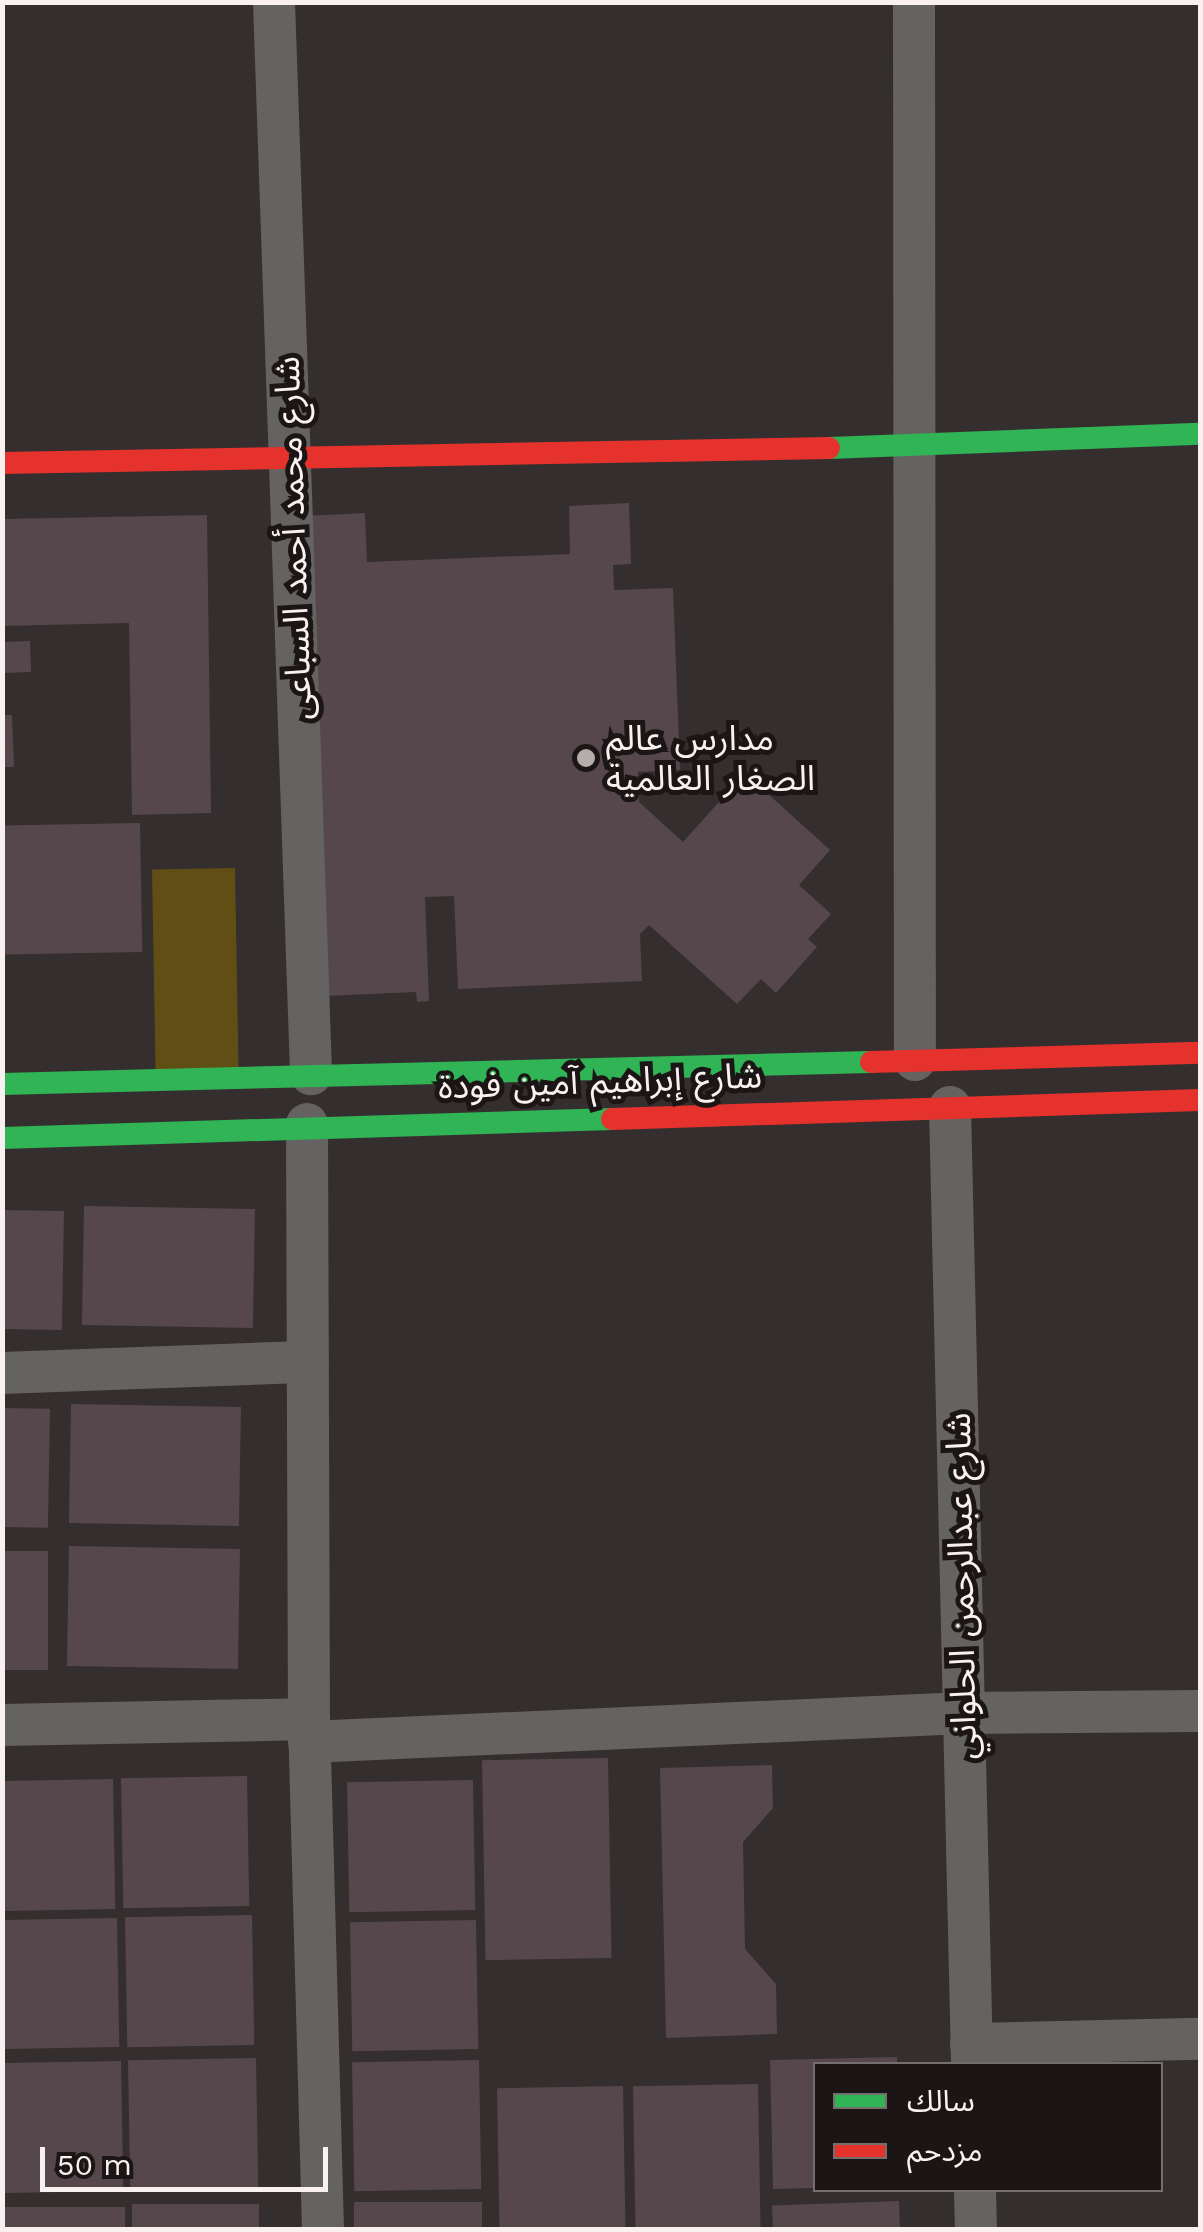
<!DOCTYPE html>
<html>
<head>
<meta charset="utf-8">
<style>
  body { margin:0 }
  #map { position:relative; width:1203px; height:2232px; overflow:hidden; background:#342e2e; font-family:"Work Sans","Noto Sans Arabic",sans-serif }
  div>[style] { position:absolute }
  .green>* { inset:0; background:#614e15; transform-origin:0 0 }
  .building>* { inset:0; background:#56474d; transform-origin:0 0 }
  .street>* { height:42px; margin:-21px; padding:0 21px; transform-origin:21px; border-radius:21px; background:#646362 }
  .fast>* { height:22px; margin:-11px; padding:0 11px; transform-origin:11px; border-radius:11px; background:#30b455 }
  .jam>* { height:22px; margin:-11px; padding:0 11px; transform-origin:11px; border-radius:11px; background:#e5322d }
  .dots>* { width:28px; height:28px; translate:-50% -50%; box-sizing:border-box; border:5px solid #1b1615; border-radius:50% }
  span { translate:-50% -50%; white-space:nowrap; text-align:center; line-height:1.15; -webkit-text-stroke:10px #1b1615; paint-order:stroke }
  .street-label { font-size:35px; color:#f9f1f0 }
  .poi-label { font-size:35px; color:#f9f1f0 }
  .left { translate:0 -50%; text-align:left }
  .frame { position:absolute; inset:0; border:5px solid #f9f1f0; pointer-events:none }
  .legend { position:absolute; left:813px; top:2062px; width:350px; height:130px; box-sizing:border-box; background:#1b1615; border:2px solid #746e6d; margin:0; padding:12px 18px; list-style:none; font-size:30px; color:#f9f1f0 }
  .legend li { display:flex; align-items:center; gap:20px; height:50px }
  .legend b { width:50px; border:2px solid #746e6d }
  .scale { position:absolute; left:40px; top:2147px; width:288px; height:45px; box-sizing:border-box; border:5px solid #f9f1f0; border-top:0; padding-left:12px; font-size:30px; line-height:35px; white-space:nowrap; color:#f9f1f0; -webkit-text-stroke:8px #1b1615; paint-order:stroke }
</style>
</head>
<body>
<div id="map">
  <div class="green">
    <i style="left:235px;top:868px;width:203px;height:83px;rotate:89deg"></i>
  </div>
  <div class="building">
    <i style="clip-path:polygon(629px 503px,631px 564px,613px 565px,614px 590px,673px 588px,680px 770px,638px 772px,639px 802px,683px 842px,745px 773px,830px 850px,799px 885px,831px 914px,808px 939px,817px 947px,776px 993px,761px 979px,737px 1004px,649px 925px,640px 934px,642px 981px,458px 989px,454px 896px,425px 897px,429px 1001px,417px 1002px,416px 992px,323px 996px,305px 516px,365px 513px,367px 562px,570px 554px,569px 506px)"></i>
    <i style="clip-path:polygon(207px 515px,211px 813px,132px 815px,129px 623px,2px 626px,2px 519px)"></i>
    <i style="left:30px;top:641px;width:31px;height:28px;rotate:88deg"></i>
    <i style="clip-path:polygon(2px 715px,12px 715px,14px 767px,2px 767px)"></i>
    <i style="left:140px;top:823px;width:129px;height:138px;rotate:89deg"></i>
    <i style="left:84px;top:1206px;width:171px;height:119px;rotate:1deg"></i>
    <i style="left:2px;top:1210px;width:62px;height:119px;rotate:1deg"></i>
    <i style="left:71px;top:1404px;width:170px;height:119px;rotate:1deg"></i>
    <i style="left:2px;top:1408px;width:48px;height:119px;rotate:1deg"></i>
    <i style="left:69px;top:1546px;width:171px;height:120px;rotate:1deg"></i>
    <i style="left:2px;top:1551px;width:46px;height:119px"></i>
    <i style="left:608px;top:1758px;width:200px;height:126px;rotate:89deg"></i>
    <i style="clip-path:polygon(772px 1765px,773px 1808px,743px 1842px,745px 1949px,776px 1984px,777px 2034px,666px 2038px,660px 1768px)"></i>
    <i style="left:247px;top:1776px;width:130px;height:126px;rotate:89deg"></i>
    <i style="left:113px;top:1779px;width:130px;height:111px;rotate:89deg"></i>
    <i style="left:473px;top:1780px;width:130px;height:126px;rotate:89deg"></i>
    <i style="left:252px;top:1915px;width:130px;height:127px;rotate:89deg"></i>
    <i style="left:117px;top:1918px;width:129px;height:115px;rotate:89deg"></i>
    <i style="left:476px;top:1920px;width:129px;height:126px;rotate:89deg"></i>
    <i style="clip-path:polygon(897px 2057px,897px 2064px,816px 2064px,816px 2188px,773px 2189px,770px 2060px)"></i>
    <i style="left:256px;top:2058px;width:130px;height:128px;rotate:89deg"></i>
    <i style="left:479px;top:2060px;width:129px;height:127px;rotate:89deg"></i>
    <i style="left:121px;top:2061px;width:130px;height:119px;rotate:89deg"></i>
    <i style="left:758px;top:2084px;width:146px;height:125px;rotate:89deg"></i>
    <i style="left:623px;top:2086px;width:144px;height:126px;rotate:89deg"></i>
    <i style="left:899px;top:2201px;width:29px;height:127px;rotate:88deg"></i>
    <i style="left:482px;top:2202px;width:28px;height:128px;rotate:90deg"></i>
    <i style="left:259px;top:2204px;width:26px;height:127px;rotate:90deg"></i>
    <i style="left:125px;top:2207px;width:23px;height:123px;rotate:90deg"></i>
  </div>
  <div class="street">
    <i style="left:274px;top:2px;width:1073px;rotate:88.02deg"></i>
    <i style="left:914px;top:2px;width:1058px;rotate:89.95deg"></i>
    <i style="left:950px;top:1107px;width:957px;rotate:88.68deg"></i>
    <i style="left:307px;top:1124px;width:595px;rotate:89.81deg"></i>
    <i style="left:309px;top:1719px;width:511px;rotate:88.43deg"></i>
    <i style="left:2px;top:1373px;width:306px;rotate:-2.1deg"></i>
    <i style="left:2px;top:1725px;width:307px;rotate:-1.1deg"></i>
    <i style="left:309px;top:1742px;width:656px;rotate:-2.54deg"></i>
    <i style="left:964px;top:1713px;width:236px;rotate:-0.5deg"></i>
    <i style="left:971px;top:2044px;width:229px;rotate:-1.3deg"></i>
    <i style="left:975px;top:2190px;width:40px;rotate:88.6deg"></i>
  </div>
  <div class="fast">
    <i style="left:829px;top:448px;width:371px;rotate:-2.2deg"></i>
    <i style="left:2px;top:1084px;width:869px;rotate:-1.45deg"></i>
    <i style="left:2px;top:1138px;width:610px;rotate:-1.78deg"></i>
  </div>
  <div class="jam">
    <i style="left:2px;top:463px;width:827px;rotate:-1.04deg"></i>
    <i style="left:871px;top:1062px;width:329px;rotate:-1.6deg"></i>
    <i style="left:612px;top:1119px;width:588px;rotate:-1.85deg"></i>
  </div>
  <div class="dots">
    <i style="left:586px;top:758px;background:#b4adac"></i>
  </div>
  <div class="street-label">
    <span style="left:293px;top:538px;rotate:-92deg">شارع محمد أحمد السباعى</span>
    <span style="left:600px;top:1081px;rotate:-2deg">شارع إبراهيم آمين فودة</span>
    <span style="left:961px;top:1586px;rotate:-91deg">شارع عبدالرحمن الحلواني</span>
  </div>
  <div class="poi-label">
    <span class="left" style="left:606px;top:758px">مدارس عالم<br>الصغار العالمية</span>
  </div>
  <div class="frame"></div>
  <ul class="legend">
  <li><b style="height:12px;background:#30b455"></b>سالك</li>
  <li><b style="height:12px;background:#e5322d"></b>مزدحم</li>
  </ul>
  <div class="scale">50 m</div>
</div>
</body>
</html>
